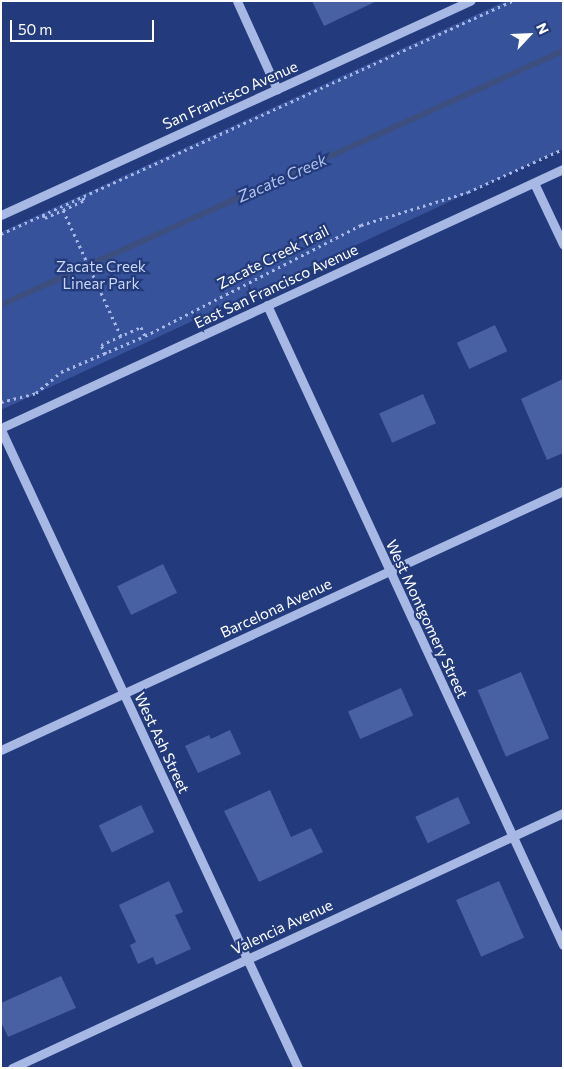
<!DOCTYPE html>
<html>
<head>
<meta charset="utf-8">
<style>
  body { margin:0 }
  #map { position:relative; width:564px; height:1069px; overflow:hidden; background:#233b7c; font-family:Commissioner,sans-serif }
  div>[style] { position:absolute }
  .green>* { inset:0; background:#36529a }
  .stream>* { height:5.5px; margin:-2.75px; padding:0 2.75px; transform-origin:2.75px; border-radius:2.75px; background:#3d4f7f }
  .building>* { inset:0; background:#4761a3; transform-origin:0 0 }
  .path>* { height:3px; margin-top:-1.5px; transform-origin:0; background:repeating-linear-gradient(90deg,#a7b8e5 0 2.5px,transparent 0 6.5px) }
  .minor>* { height:9px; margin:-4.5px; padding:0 4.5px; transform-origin:4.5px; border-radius:4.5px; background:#a7b8e5 }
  span { translate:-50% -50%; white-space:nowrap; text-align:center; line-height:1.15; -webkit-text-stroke:4.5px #233b7c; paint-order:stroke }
  .street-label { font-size:15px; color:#fff }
  .park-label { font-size:15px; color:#cad6f4 }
  .water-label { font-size:16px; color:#b2c3ed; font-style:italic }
  .frame { position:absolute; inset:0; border:2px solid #fff; pointer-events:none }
  .north { position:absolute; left:504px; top:10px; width:50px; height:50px; -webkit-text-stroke:4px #233b7c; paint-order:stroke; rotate:65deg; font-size:14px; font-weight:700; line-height:20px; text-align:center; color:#fff }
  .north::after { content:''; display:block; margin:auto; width:18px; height:22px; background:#fff; clip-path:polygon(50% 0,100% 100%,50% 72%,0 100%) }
  .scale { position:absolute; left:10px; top:20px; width:144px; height:22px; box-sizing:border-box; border:2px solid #fff; border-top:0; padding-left:6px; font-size:15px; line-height:18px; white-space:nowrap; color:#fff; -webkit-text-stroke:4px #233b7c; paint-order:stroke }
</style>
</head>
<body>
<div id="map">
  <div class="green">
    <i style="clip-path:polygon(506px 1px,563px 1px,563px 149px,1px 410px,1px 232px)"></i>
  </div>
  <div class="stream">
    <i style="left:1px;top:305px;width:617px;rotate:-24.32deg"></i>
  </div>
  <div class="building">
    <i style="clip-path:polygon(312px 1px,377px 1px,324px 26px)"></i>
    <i style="left:495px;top:325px;width:29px;height:42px;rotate:65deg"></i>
    <i style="clip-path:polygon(563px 379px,563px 453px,547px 460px,521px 399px)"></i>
    <i style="left:423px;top:394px;width:32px;height:48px;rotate:66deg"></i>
    <i style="left:163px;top:564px;width:32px;height:51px;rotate:64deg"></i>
    <i style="left:521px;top:672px;width:72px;height:47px;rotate:67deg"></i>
    <i style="left:401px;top:688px;width:30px;height:58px;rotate:66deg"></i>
    <i style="clip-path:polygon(230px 730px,241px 754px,198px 773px,185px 746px,209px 735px,211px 739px)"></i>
    <i style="clip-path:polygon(270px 790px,291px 837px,311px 828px,323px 852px,259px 882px,224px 811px)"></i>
    <i style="left:458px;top:797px;width:29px;height:47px;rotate:65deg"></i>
    <i style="left:141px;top:805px;width:30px;height:47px;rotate:64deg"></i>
    <i style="clip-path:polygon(169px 881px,183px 912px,175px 915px,191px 949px,156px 965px,153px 957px,138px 964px,130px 945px,136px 942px,119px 905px)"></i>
    <i style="left:499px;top:881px;width:62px;height:47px;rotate:66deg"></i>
    <i style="clip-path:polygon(61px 976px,76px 1008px,8px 1037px,1px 1022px,1px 1003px)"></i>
  </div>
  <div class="path">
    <i style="left:63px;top:210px;width:139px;rotate:65.3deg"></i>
    <i style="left:43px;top:215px;width:4px;rotate:56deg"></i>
    <i style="left:45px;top:218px;width:20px;rotate:-24deg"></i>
    <i style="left:63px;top:210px;width:23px;rotate:-25deg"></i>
    <i style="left:84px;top:200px;width:4px;rotate:-117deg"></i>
    <i style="left:1px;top:234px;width:562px;rotate:-24.51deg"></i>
    <i style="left:106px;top:354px;width:10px;rotate:-119deg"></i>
    <i style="left:101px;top:345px;width:44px;rotate:-24.2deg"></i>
    <i style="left:141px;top:327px;width:10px;rotate:66deg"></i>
    <i style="left:1px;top:402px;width:36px;rotate:-14deg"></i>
    <i style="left:36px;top:393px;width:33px;rotate:-40deg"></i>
    <i style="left:61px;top:372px;width:91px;rotate:-23.2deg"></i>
    <i style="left:145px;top:336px;width:243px;rotate:-27.2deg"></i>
    <i style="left:361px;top:225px;width:112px;rotate:-17.1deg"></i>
    <i style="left:468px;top:192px;width:104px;rotate:-24.4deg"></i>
  </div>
  <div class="minor">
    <i style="left:237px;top:1px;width:97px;rotate:65.6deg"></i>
    <i style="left:534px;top:183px;width:68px;rotate:64.6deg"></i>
    <i style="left:1px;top:215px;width:516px;rotate:-24.53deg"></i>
    <i style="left:267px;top:305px;width:705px;rotate:65.18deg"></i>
    <i style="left:1px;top:428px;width:619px;rotate:-24.74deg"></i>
    <i style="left:1px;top:430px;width:704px;rotate:65.04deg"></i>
    <i style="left:1px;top:750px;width:619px;rotate:-24.74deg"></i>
    <i style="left:12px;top:1068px;width:607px;rotate:-24.83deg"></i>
  </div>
  <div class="street-label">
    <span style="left:230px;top:95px;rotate:-24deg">San Francisco Avenue</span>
    <span style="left:273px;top:257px;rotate:-27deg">Zacate Creek Trail</span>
    <span style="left:276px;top:286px;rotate:-25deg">East San Francisco Avenue</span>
    <span style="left:276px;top:608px;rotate:-25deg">Barcelona Avenue</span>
    <span style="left:427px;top:619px;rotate:65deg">West Montgomery Street</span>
    <span style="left:162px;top:743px;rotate:65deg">West Ash Street</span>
    <span style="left:282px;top:927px;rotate:-25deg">Valencia Avenue</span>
  </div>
  <div class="park-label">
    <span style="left:101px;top:275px">Zacate Creek<br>Linear Park</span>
  </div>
  <div class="water-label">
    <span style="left:282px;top:178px;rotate:-24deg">Zacate Creek</span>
  </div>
  <div class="frame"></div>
  <div class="north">N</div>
  <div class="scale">50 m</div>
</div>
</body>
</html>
